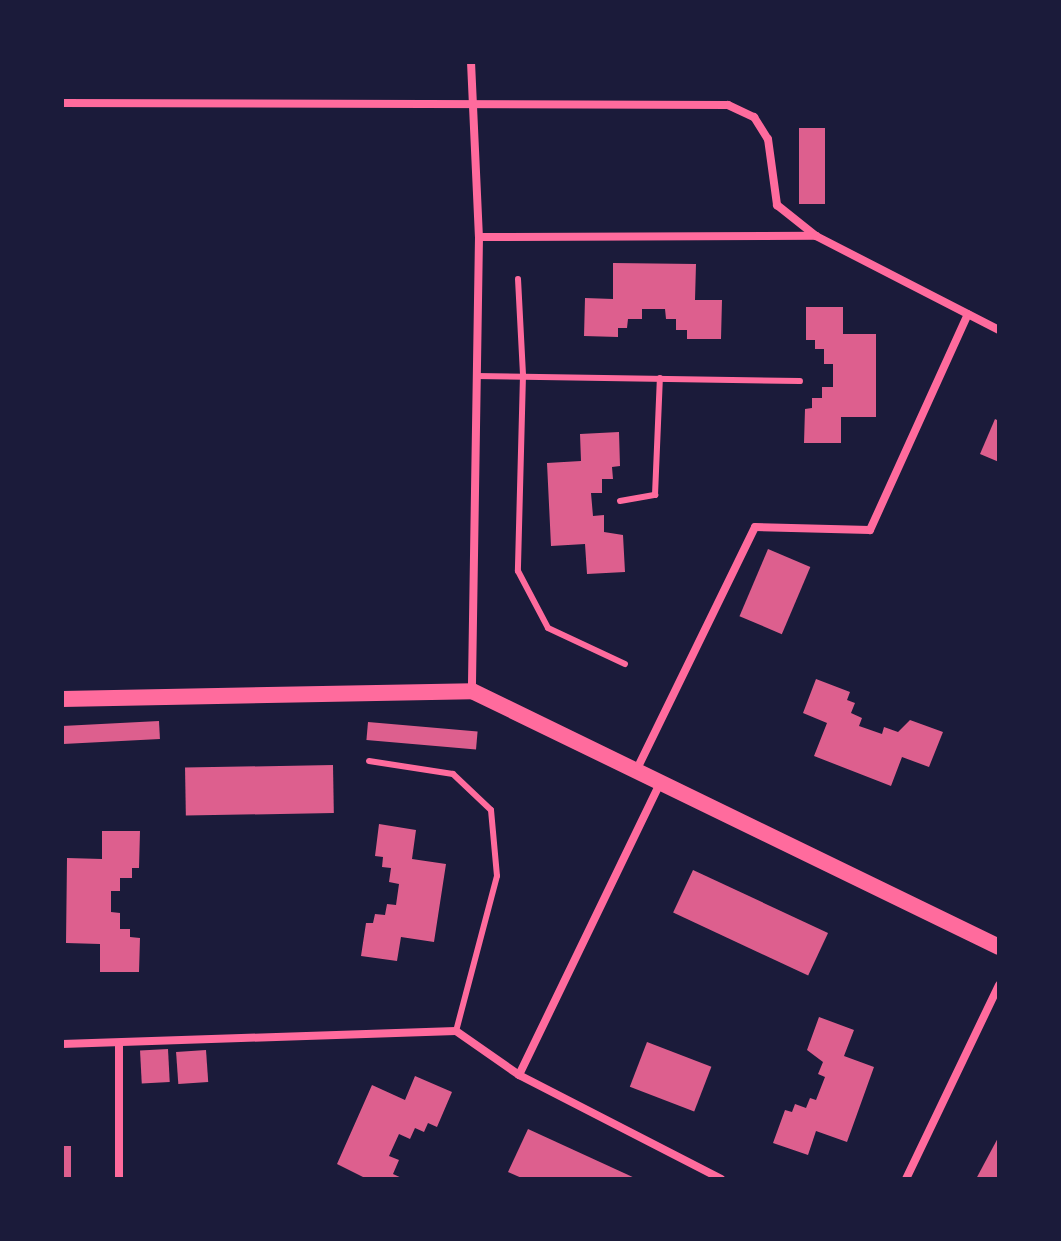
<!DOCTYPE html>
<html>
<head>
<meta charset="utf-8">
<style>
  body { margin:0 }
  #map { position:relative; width:1061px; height:1241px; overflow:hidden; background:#1b1b3a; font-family:Poppins,sans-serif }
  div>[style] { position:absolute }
  .building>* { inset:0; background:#dd5f8e; transform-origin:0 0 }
  .service>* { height:6px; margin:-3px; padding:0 3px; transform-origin:3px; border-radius:3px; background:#ff6b9d }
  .minor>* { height:8px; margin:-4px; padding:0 4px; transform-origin:4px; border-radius:4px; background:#ff6b9d }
  .secondary>* { height:16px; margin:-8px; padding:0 8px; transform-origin:8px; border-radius:8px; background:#ff6b9d }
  span { translate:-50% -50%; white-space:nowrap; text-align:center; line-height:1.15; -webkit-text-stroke:6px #1b1b3a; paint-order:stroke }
  .frame { position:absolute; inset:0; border:64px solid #1b1b3a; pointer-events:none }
</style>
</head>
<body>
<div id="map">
  <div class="building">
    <i style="left:799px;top:128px;width:26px;height:76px"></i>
    <i style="clip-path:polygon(613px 263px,696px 264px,695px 300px,722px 300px,721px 339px,687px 339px,687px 330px,676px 330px,676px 319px,666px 319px,665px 309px,642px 309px,642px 319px,628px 319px,627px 328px,618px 328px,618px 337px,584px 336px,585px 298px,613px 299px)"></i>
    <i style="clip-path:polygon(806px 307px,843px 307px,843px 334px,876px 334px,876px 417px,841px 417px,841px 443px,804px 443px,805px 409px,812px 408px,812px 398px,822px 398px,822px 387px,833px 387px,833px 364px,824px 364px,824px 349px,815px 349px,815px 340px,806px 340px)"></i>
    <i style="clip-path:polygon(995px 419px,999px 421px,999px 462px,980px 454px)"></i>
    <i style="clip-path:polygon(619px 432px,620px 466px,612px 467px,613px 479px,602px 479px,602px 493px,591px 493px,593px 516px,604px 515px,604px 532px,623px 535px,625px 572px,587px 574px,585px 544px,551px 546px,547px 463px,581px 461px,580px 434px)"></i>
    <i style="left:768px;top:549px;width:46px;height:73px;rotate:23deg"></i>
    <i style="clip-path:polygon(816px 679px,850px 692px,847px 700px,855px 703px,851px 713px,862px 718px,859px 726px,882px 734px,884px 727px,898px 732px,910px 720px,943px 732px,929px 767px,902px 757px,891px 786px,814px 756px,827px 723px,803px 713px)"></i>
    <i style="left:159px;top:721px;width:18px;height:97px;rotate:87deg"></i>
    <i style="left:368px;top:722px;width:110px;height:18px;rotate:5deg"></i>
    <i style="left:333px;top:765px;width:48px;height:148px;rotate:89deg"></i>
    <i style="clip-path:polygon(379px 824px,416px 830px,412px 859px,446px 864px,434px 942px,401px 937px,397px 961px,361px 956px,366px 923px,373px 923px,375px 914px,385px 915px,387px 904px,396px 905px,399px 884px,389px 882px,391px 868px,382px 867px,383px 857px,375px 856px)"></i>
    <i style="clip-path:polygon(102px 831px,140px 831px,139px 868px,132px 868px,132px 878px,120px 878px,120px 891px,111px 891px,111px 912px,120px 913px,120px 929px,130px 929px,130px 937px,140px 938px,139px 972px,100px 972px,100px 944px,66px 943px,67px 858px,102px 859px)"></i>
    <i style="left:693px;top:870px;width:149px;height:47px;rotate:25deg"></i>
    <i style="clip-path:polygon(819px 1017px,854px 1030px,844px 1056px,874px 1067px,847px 1142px,816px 1131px,808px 1155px,773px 1143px,785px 1110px,792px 1112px,795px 1104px,806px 1108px,810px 1098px,816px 1100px,825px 1077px,818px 1074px,823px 1062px,807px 1050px)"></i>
    <i style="left:647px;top:1042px;width:69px;height:48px;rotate:21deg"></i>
    <i style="left:168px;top:1049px;width:33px;height:28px;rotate:87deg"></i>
    <i style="left:206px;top:1050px;width:32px;height:30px;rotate:86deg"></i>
    <i style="clip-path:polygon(415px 1076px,452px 1092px,437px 1127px,428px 1123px,424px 1132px,415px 1128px,410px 1139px,399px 1134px,389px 1156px,399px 1160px,393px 1174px,404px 1179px,367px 1179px,337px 1164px,372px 1085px,405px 1100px)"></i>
    <i style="clip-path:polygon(528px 1129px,637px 1179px,524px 1179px,508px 1172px)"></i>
    <i style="clip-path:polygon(999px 1136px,999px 1179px,976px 1179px)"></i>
    <i style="left:62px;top:1146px;width:9px;height:33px"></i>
  </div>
  <div class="service">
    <i style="left:518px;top:279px;width:96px;rotate:87deg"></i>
    <i style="left:523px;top:375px;width:196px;rotate:91.5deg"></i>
    <i style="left:518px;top:571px;width:64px;rotate:62.2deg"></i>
    <i style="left:548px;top:628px;width:85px;rotate:25.1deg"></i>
    <i style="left:476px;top:376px;width:324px;rotate:0.9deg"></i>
    <i style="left:620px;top:501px;width:36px;rotate:-10deg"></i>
    <i style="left:655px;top:495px;width:117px;rotate:-87.6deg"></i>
    <i style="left:369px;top:761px;width:85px;rotate:8.8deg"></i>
    <i style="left:453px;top:774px;width:52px;rotate:43.5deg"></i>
    <i style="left:491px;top:810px;width:66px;rotate:84.8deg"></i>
    <i style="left:497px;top:876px;width:160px;rotate:104.8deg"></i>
  </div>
  <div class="minor">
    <i style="left:471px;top:62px;width:175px;rotate:87.4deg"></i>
    <i style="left:479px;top:237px;width:454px;rotate:90.9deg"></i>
    <i style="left:62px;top:103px;width:666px;rotate:0.17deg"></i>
    <i style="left:728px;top:105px;width:29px;rotate:25deg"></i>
    <i style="left:754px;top:117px;width:26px;rotate:58deg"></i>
    <i style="left:768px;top:139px;width:67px;rotate:82.2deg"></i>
    <i style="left:777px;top:205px;width:50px;rotate:38.5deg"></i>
    <i style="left:479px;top:237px;width:337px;rotate:-0.2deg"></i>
    <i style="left:816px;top:236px;width:206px;rotate:27.2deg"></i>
    <i style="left:636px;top:771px;width:271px;rotate:-64deg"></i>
    <i style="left:755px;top:527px;width:115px;rotate:1.5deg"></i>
    <i style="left:870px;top:530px;width:237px;rotate:-65.6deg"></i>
    <i style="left:62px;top:1044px;width:394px;rotate:-1.9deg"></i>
    <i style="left:456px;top:1031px;width:77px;rotate:34.9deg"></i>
    <i style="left:519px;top:1075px;width:227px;rotate:27.2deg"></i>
    <i style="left:119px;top:1045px;width:134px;rotate:90deg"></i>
    <i style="left:519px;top:1075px;width:324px;rotate:-64.2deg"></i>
    <i style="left:906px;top:1179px;width:215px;rotate:-64.4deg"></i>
  </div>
  <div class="secondary">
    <i style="left:62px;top:699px;width:410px;rotate:-1.1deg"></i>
    <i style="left:472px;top:691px;width:586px;rotate:25.91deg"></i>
  </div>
  <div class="frame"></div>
</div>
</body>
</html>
